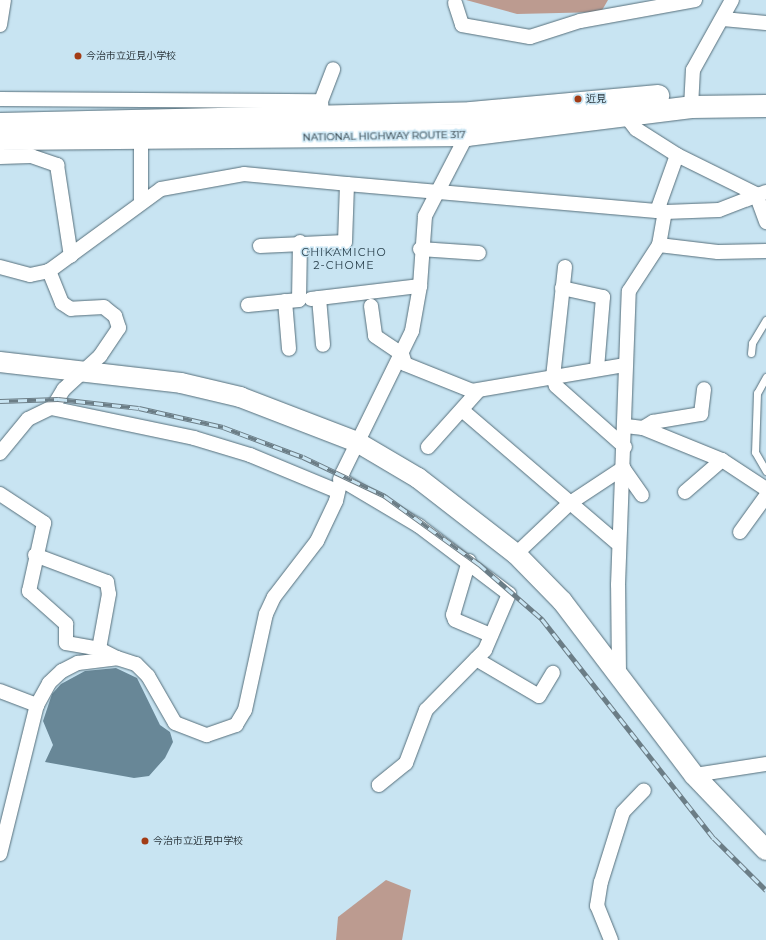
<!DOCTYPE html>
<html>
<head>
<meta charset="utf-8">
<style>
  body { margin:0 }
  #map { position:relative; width:766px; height:940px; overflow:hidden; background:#c8e4f2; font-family:Montserrat,"Noto Sans JP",sans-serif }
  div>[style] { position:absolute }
  .forest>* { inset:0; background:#bc9b90 }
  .water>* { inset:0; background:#688797 }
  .roads { filter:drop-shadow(0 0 1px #566f7b) drop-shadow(0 0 1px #566f7b) }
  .lane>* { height:7px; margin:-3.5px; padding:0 3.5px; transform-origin:3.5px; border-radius:3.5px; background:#fff }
  .street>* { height:14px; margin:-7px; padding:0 7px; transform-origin:7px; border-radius:7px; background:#fff }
  .secondary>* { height:20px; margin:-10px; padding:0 10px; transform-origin:10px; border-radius:10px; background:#fff }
  .highway>* { height:22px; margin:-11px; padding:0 11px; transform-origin:11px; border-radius:11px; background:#fff }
  .rail>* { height:4.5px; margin-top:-2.25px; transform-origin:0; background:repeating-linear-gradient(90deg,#c8e4f2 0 9px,#6b7d86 0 18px); box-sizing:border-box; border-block:1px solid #6b7d86 }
  .dots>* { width:11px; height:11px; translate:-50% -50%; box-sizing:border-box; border:2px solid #c8e4f2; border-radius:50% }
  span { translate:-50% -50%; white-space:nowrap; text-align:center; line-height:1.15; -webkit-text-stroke:3px #c8e4f2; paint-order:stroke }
  .poi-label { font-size:10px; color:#2e393f }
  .left { translate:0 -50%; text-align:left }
  .street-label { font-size:10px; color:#2e393f }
  .neighbourhood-label { font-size:11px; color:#283f4b; letter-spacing:1px }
</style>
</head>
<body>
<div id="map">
  <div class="forest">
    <i style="clip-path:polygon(466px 0,608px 0,601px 12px,517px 14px)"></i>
    <i style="clip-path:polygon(386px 880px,411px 890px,402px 940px,336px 940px,338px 917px)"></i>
  </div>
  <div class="water">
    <i style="clip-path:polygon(116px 668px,137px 678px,160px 725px,170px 732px,173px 742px,165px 758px,149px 776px,134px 778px,45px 762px,53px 745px,43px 721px,52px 694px,61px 684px,85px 671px)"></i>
  </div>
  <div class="roads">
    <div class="lane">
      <i style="left:751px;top:353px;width:10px;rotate:-84deg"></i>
      <i style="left:752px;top:343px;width:27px;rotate:-59deg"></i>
      <i style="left:766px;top:377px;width:18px;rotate:119deg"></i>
      <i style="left:757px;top:393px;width:59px;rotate:91.9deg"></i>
      <i style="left:755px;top:452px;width:22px;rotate:60deg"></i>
    </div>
    <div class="street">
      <i style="left:455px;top:3px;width:23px;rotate:72deg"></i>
      <i style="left:462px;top:25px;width:69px;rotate:10deg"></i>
      <i style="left:530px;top:37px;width:52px;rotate:-17.7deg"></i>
      <i style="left:580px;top:21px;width:117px;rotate:-10.3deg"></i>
      <i style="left:723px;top:19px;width:43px;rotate:5.3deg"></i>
      <i style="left:0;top:25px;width:25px;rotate:-81deg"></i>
      <i style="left:0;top:99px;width:321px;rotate:0.4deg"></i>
      <i style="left:321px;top:101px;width:13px;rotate:86deg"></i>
      <i style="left:321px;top:101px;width:34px;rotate:-69deg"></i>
      <i style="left:691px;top:107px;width:37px;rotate:-87deg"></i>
      <i style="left:693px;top:70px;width:80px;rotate:-60.9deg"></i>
      <i style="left:625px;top:110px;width:5px;rotate:90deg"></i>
      <i style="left:625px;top:115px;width:18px;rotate:52deg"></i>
      <i style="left:636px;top:129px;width:49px;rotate:32.4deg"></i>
      <i style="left:677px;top:155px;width:88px;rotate:26.3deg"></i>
      <i style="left:756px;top:194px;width:30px;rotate:70deg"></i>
      <i style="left:0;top:157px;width:31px;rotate:-2deg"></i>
      <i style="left:31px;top:156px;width:28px;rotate:19deg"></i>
      <i style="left:57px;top:165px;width:92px;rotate:81.3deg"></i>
      <i style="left:141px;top:203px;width:66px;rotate:-90deg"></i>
      <i style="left:657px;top:211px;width:59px;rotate:-70.3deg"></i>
      <i style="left:659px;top:245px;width:59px;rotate:6.8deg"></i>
      <i style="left:718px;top:252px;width:48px;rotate:-1.2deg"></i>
      <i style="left:260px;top:246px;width:85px;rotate:-2.7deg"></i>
      <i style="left:345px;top:242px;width:58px;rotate:-88deg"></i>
      <i style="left:347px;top:184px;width:319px;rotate:5deg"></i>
      <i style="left:665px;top:212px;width:54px;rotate:-2.1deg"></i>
      <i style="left:719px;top:210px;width:50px;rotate:-21deg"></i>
      <i style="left:420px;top:249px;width:59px;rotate:3.9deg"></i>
      <i style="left:0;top:267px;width:31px;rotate:15deg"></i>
      <i style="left:30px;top:275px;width:19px;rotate:-12deg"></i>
      <i style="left:49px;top:271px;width:139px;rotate:-36.2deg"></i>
      <i style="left:161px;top:189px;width:84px;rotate:-10.2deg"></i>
      <i style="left:244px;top:174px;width:103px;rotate:5.5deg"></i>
      <i style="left:565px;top:267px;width:111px;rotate:96.2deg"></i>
      <i style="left:553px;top:377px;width:9px;rotate:72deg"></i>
      <i style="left:556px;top:386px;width:92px;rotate:41.5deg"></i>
      <i style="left:562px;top:288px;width:42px;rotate:12.4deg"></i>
      <i style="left:603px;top:297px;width:72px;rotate:94.8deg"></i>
      <i style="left:319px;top:298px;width:102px;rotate:-6.8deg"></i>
      <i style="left:311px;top:299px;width:8px;rotate:-7deg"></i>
      <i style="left:319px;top:298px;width:47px;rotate:85.1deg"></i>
      <i style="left:285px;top:301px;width:48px;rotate:85.2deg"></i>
      <i style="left:248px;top:305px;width:51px;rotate:-5.6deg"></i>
      <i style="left:299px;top:300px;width:58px;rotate:-89deg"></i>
      <i style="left:371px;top:306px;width:30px;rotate:82deg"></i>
      <i style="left:375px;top:336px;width:32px;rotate:34deg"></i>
      <i style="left:402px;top:354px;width:10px;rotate:73deg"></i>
      <i style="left:405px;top:364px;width:72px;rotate:21.9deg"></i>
      <i style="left:472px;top:391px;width:154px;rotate:-9.7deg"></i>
      <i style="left:51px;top:408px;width:146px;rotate:11.8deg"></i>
      <i style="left:194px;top:438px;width:59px;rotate:16.9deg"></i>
      <i style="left:250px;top:455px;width:94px;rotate:22.5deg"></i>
      <i style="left:462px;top:410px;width:203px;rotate:40.6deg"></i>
      <i style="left:626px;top:426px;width:17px;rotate:7deg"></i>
      <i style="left:643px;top:428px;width:85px;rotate:22.1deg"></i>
      <i style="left:722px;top:460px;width:53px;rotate:33.4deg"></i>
      <i style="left:643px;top:428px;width:12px;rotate:-31deg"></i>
      <i style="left:653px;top:422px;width:49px;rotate:-9.5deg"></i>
      <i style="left:701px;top:414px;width:25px;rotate:-83deg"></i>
      <i style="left:428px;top:447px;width:76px;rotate:-48.2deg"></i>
      <i style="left:0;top:453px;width:44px;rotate:-50.5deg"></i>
      <i style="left:28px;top:419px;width:28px;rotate:-26deg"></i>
      <i style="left:53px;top:407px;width:21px;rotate:-59deg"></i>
      <i style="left:64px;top:389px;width:49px;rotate:-42.5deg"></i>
      <i style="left:100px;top:356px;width:34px;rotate:-56deg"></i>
      <i style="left:119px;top:328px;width:13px;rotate:-108deg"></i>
      <i style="left:115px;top:316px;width:14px;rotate:-141deg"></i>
      <i style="left:104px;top:307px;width:33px;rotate:177deg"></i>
      <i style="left:71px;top:309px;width:11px;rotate:-146deg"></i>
      <i style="left:62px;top:303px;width:35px;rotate:-112deg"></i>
      <i style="left:340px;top:479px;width:92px;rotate:30.7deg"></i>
      <i style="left:419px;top:526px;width:113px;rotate:37.1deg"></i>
      <i style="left:509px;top:594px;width:61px;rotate:113.2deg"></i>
      <i style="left:485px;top:650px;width:84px;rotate:134.5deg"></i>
      <i style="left:426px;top:710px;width:57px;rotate:110.7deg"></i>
      <i style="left:406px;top:763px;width:35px;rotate:141deg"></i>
      <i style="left:685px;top:492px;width:49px;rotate:-40.9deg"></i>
      <i style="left:0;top:494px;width:53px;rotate:33.4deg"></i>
      <i style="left:44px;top:523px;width:70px;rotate:102.4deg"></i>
      <i style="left:29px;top:591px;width:50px;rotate:41.7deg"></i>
      <i style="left:66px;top:624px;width:19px;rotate:90deg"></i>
      <i style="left:66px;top:643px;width:34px;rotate:10deg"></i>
      <i style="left:99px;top:649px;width:20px;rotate:27deg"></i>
      <i style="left:740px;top:532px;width:44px;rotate:-54.2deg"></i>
      <i style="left:516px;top:554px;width:74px;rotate:-43.4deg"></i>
      <i style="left:570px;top:503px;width:64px;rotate:-33.4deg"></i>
      <i style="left:623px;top:468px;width:33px;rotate:55deg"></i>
      <i style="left:35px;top:555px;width:77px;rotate:20.6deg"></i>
      <i style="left:107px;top:582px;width:12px;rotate:81deg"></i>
      <i style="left:109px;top:594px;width:56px;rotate:100.3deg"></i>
      <i style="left:469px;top:561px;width:56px;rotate:106.5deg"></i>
      <i style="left:453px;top:615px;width:5px;rotate:68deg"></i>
      <i style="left:455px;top:620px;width:39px;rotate:23deg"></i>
      <i style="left:476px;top:659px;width:73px;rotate:30.4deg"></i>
      <i style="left:539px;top:696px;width:27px;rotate:-59deg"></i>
      <i style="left:619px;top:674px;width:89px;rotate:-90.6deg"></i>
      <i style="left:618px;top:585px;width:294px;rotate:-87.9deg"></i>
      <i style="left:629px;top:291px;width:55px;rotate:-56.9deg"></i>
      <i style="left:659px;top:245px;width:34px;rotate:-80deg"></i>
      <i style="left:0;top:691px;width:40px;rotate:21deg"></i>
      <i style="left:694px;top:775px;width:73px;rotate:-8.7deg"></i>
      <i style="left:0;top:854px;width:154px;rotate:-76.1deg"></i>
      <i style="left:37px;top:705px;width:25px;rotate:-61deg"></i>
      <i style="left:49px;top:683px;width:18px;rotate:-43deg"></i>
      <i style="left:62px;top:671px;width:18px;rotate:-27deg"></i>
      <i style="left:78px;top:663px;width:39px;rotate:-7deg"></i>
      <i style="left:117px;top:658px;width:20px;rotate:18deg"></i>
      <i style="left:136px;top:664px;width:17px;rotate:45deg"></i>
      <i style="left:148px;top:676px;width:54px;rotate:60.1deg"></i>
      <i style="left:175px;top:723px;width:34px;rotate:21deg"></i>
      <i style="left:207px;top:735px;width:31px;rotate:-19deg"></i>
      <i style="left:236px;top:725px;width:17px;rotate:-59deg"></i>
      <i style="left:245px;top:710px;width:98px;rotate:-77.7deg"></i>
      <i style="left:266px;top:614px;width:19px;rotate:-65deg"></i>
      <i style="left:274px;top:597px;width:71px;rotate:-52.5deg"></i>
      <i style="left:317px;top:541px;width:44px;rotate:-64.6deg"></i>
      <i style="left:336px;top:501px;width:28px;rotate:-77deg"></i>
      <i style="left:342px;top:474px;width:159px;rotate:-63.9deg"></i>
      <i style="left:412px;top:331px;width:46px;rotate:-79.9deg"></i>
      <i style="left:420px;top:286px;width:70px;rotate:-85.9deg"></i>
      <i style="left:425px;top:216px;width:91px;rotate:-62.6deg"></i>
      <i style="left:611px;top:940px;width:37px;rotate:-112deg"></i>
      <i style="left:597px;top:906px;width:24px;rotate:-81deg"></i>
      <i style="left:601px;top:882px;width:73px;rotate:-72.6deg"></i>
      <i style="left:623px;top:812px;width:30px;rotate:-46deg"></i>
    </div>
    <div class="secondary">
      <i style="left:0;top:362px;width:182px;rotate:6.6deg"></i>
      <i style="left:181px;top:383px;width:61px;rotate:13.3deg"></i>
      <i style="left:240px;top:397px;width:125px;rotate:21deg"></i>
      <i style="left:357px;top:442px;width:71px;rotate:30.5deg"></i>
      <i style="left:418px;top:478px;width:124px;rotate:37.8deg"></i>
      <i style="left:516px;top:554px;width:66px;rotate:45.6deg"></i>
      <i style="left:562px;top:601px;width:218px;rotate:52.8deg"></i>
      <i style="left:694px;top:775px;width:104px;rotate:46.2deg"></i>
    </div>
    <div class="highway">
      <i style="left:0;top:124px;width:471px;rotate:-1.3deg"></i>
      <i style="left:471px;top:113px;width:188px;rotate:-5.2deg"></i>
      <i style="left:0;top:139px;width:467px;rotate:-0.5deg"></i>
      <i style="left:467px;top:135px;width:226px;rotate:-7.1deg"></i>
      <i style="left:691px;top:107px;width:75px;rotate:-0.8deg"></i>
    </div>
  </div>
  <div class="rail">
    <i style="left:0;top:401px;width:58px;rotate:-2deg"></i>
    <i style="left:58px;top:399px;width:81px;rotate:6.3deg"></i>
    <i style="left:139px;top:408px;width:86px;rotate:12.7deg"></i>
    <i style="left:223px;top:427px;width:85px;rotate:20.6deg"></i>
    <i style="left:303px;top:457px;width:91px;rotate:25.4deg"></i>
    <i style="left:385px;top:496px;width:116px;rotate:35.9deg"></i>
    <i style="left:479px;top:564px;width:84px;rotate:41.1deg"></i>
    <i style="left:542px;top:619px;width:278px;rotate:51.9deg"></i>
    <i style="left:714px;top:838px;width:74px;rotate:45deg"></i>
  </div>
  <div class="dots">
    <i style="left:78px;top:56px;background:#a23c16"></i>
    <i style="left:578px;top:99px;background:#a23c16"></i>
    <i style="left:145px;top:841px;background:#a23c16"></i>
  </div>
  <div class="poi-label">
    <span class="left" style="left:86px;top:56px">今治市立近見小学校</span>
    <span class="left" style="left:586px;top:99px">近見</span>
    <span class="left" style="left:153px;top:841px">今治市立近見中学校</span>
  </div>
  <div class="street-label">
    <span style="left:384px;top:136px;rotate:-1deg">NATIONAL HIGHWAY ROUTE 317</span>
  </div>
  <div class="neighbourhood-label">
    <span style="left:344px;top:259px">CHIKAMICHO<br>2-CHOME</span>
  </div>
</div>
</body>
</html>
